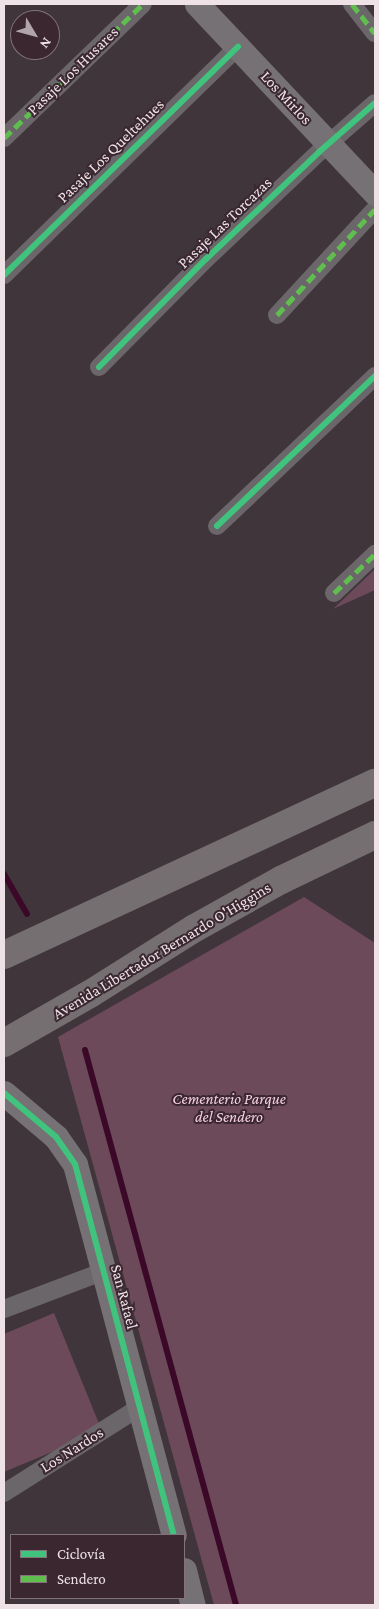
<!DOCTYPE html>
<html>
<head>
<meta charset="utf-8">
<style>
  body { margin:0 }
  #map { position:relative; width:379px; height:1609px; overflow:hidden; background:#40353a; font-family:"Crimson Pro",serif }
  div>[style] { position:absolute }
  .green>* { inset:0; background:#6c4a5a }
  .stream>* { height:6px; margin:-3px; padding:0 3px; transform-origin:3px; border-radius:3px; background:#3b0827 }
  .street>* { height:18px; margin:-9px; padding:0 9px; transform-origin:9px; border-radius:9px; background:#6b6669 }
  .secondary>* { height:25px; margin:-12.5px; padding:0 12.5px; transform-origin:12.5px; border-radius:12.5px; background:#767174 }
  .primary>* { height:28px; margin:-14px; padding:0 14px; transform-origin:14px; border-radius:14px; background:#756f71 }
  .quiet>* { height:5px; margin-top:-2.5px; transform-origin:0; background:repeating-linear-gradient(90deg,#5fbe4e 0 10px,transparent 0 15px) }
  .cycleway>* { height:6px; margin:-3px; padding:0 3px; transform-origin:3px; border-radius:3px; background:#40c37c }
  span { translate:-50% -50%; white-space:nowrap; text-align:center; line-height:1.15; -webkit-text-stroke:4px #3a2730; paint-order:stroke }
  .street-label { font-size:16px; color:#eee2e7 }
  .park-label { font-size:16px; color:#f6cfe1; font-style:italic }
  .frame { position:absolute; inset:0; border:5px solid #eee2e7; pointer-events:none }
  .legend { position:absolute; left:10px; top:1534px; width:175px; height:65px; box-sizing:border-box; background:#3a2730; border:1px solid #827279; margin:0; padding:6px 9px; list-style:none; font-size:15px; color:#eee2e7 }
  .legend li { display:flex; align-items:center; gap:10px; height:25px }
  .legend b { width:25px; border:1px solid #827279 }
  .north { position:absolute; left:10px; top:10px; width:50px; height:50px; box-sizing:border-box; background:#3a2730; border:1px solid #827279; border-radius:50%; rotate:127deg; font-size:14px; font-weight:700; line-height:20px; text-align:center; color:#eee2e7 }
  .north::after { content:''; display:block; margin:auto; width:18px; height:22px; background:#b1a5aa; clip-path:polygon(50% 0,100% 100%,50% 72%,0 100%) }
</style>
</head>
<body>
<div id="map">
  <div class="green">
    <i style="clip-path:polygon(375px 569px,375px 590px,333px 609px)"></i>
    <i style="clip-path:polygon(304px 897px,375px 943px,375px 1605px,214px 1605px,58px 1037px)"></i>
    <i style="clip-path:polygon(54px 1313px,102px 1431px,4px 1472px,4px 1334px)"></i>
  </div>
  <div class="stream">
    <i style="left:4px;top:874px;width:46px;rotate:60.1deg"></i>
    <i style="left:85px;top:1050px;width:575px;rotate:74.78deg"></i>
  </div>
  <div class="street">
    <i style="left:352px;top:4px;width:37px;rotate:52deg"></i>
    <i style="left:4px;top:138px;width:193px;rotate:-44deg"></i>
    <i style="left:4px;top:275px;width:327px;rotate:-44.3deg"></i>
    <i style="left:277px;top:315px;width:144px;rotate:-47.2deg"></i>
    <i style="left:99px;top:367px;width:152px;rotate:-45.3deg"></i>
    <i style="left:206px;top:259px;width:156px;rotate:-43.4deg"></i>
    <i style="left:319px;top:152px;width:74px;rotate:-41.2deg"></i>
    <i style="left:217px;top:526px;width:218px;rotate:-43.5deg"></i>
    <i style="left:334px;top:593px;width:57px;rotate:-43.6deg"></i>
    <i style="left:4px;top:1309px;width:105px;rotate:-20.7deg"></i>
    <i style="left:4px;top:1493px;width:161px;rotate:-32.3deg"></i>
  </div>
  <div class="secondary">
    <i style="left:197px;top:4px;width:260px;rotate:46.7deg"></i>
    <i style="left:4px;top:1093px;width:68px;rotate:40.2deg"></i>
    <i style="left:56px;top:1137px;width:33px;rotate:55deg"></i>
    <i style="left:75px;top:1164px;width:384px;rotate:75.1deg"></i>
    <i style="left:184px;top:1570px;width:36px;rotate:76deg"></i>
  </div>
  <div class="primary">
    <i style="left:4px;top:955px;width:409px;rotate:-24.9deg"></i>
    <i style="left:4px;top:1043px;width:99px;rotate:-29.7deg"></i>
    <i style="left:90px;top:994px;width:124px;rotate:-32.2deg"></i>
    <i style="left:195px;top:928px;width:98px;rotate:-29.2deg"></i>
    <i style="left:281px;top:880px;width:104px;rotate:-25.6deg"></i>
  </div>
  <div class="quiet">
    <i style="left:352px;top:4px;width:37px;rotate:52deg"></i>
    <i style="left:4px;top:138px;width:193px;rotate:-44deg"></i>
    <i style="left:277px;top:315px;width:144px;rotate:-47.2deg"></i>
    <i style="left:334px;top:593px;width:57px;rotate:-43.6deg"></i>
  </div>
  <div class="cycleway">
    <i style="left:4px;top:275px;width:327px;rotate:-44.3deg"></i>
    <i style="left:99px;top:367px;width:152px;rotate:-45.3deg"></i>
    <i style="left:206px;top:259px;width:156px;rotate:-43.4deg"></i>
    <i style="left:319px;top:152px;width:74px;rotate:-41.2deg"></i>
    <i style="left:217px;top:526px;width:218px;rotate:-43.5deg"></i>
    <i style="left:4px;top:1093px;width:68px;rotate:40.2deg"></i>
    <i style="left:56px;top:1137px;width:33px;rotate:55deg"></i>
    <i style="left:75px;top:1164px;width:384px;rotate:75.1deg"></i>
  </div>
  <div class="street-label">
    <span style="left:73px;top:71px;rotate:-44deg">Pasaje Los Husares</span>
    <span style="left:286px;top:98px;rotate:47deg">Los Mirlos</span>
    <span style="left:111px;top:151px;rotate:-44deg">Pasaje Los Queltehues</span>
    <span style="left:225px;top:223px;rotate:-44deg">Pasaje Las Torcazas</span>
    <span style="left:162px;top:951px;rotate:-31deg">Avenida Libertador Bernardo O'Higgins</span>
    <span style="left:124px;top:1297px;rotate:75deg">San Rafael</span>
    <span style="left:72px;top:1450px;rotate:-32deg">Los Nardos</span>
  </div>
  <div class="park-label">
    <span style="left:229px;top:1108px">Cementerio Parque<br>del Sendero</span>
  </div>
  <div class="frame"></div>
  <ul class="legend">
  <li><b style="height:6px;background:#40c37c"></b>Ciclovía</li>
  <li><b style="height:6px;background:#5fbe4e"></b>Sendero</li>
  </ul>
  <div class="north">N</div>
</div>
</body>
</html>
